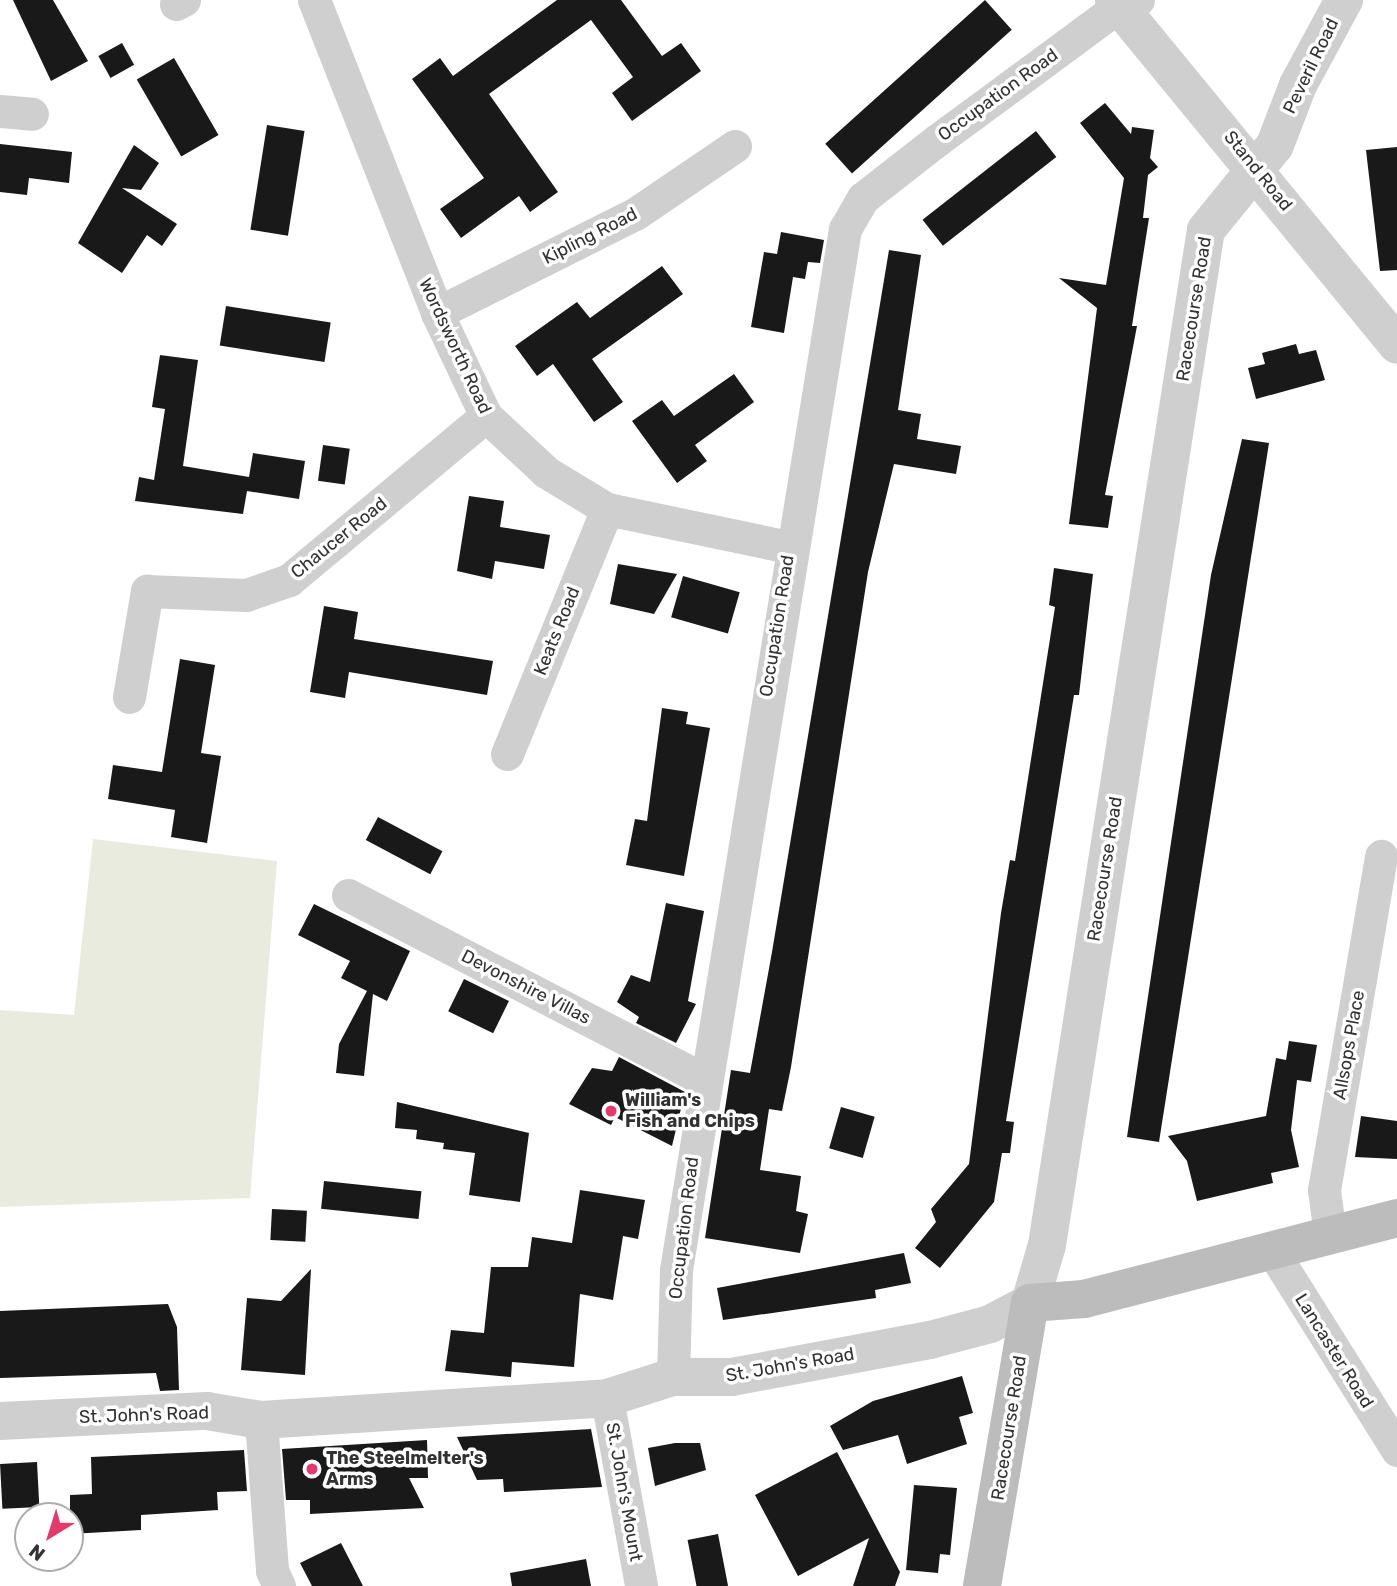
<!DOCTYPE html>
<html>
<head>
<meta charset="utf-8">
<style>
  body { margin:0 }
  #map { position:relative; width:1397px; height:1586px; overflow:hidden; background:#fff; font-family:Rubik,sans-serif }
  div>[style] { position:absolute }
  .green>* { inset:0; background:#e8ebde }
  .building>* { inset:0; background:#191919; transform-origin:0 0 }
  .minor>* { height:33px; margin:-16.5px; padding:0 16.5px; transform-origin:16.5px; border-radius:16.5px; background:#cfcfcf }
  .tertiary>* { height:38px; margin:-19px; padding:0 19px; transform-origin:19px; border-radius:19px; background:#cfcfcf }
  .secondary>* { height:38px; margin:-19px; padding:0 19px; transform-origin:19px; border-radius:19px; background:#bcbcbc }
  .dots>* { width:19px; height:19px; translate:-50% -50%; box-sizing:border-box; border:4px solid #fff; border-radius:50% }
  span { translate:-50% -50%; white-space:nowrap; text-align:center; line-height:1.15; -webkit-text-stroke:7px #fff; paint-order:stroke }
  .street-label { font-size:18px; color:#323232 }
  .poi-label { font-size:18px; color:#323232; font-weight:700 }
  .left { translate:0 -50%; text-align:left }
  .north { position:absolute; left:14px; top:1502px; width:70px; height:70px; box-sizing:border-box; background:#fff; border:2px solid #adadad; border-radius:50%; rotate:218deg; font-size:19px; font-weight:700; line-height:28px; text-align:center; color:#323232 }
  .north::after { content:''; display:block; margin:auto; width:24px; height:32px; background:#e4396a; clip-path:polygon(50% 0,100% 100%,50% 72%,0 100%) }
</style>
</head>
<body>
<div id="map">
  <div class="green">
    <i style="clip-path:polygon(93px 839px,277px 861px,250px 1198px,0 1207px,0 1010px,74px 1015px)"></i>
  </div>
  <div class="building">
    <i style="clip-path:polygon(13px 0,53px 0,88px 61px,51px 81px)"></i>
    <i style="clip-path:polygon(557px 0,621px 0,662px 56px,681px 43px,701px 71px,632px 121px,612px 93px,633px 77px,591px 20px,489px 94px,558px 192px,530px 212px,519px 196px,461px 238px,440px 209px,484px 178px,412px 79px,440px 58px,453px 76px)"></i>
    <i style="left:985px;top:0;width:40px;height:215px;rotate:48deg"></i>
    <i style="left:122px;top:43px;width:25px;height:27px;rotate:61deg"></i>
    <i style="left:174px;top:58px;width:89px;height:43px;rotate:60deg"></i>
    <i style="clip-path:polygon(1105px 103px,1131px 134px,1132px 127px,1154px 130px,1150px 158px,1158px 167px,1148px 175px,1143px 218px,1149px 218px,1132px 326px,1137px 326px,1105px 495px,1113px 496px,1108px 528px,1069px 524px,1097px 308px,1059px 278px,1106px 285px,1124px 178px,1080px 123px)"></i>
    <i style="left:267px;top:125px;width:38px;height:106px;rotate:9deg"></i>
    <i style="left:1036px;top:131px;width:33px;height:144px;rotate:52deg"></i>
    <i style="clip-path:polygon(0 144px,72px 152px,69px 183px,29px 178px,27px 195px,0 192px)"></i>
    <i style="clip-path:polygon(134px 145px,159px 163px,141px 190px,122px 188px,177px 224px,162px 246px,147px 235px,122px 273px,78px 243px)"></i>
    <i style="clip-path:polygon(1397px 147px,1397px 270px,1380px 271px,1366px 150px)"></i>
    <i style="clip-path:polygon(781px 232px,824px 240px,820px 263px,808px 262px,805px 279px,793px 277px,784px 333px,751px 327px,764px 252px,777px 254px)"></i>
    <i style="clip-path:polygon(889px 250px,921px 255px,898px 410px,921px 414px,917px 439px,961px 446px,956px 474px,894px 464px,868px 572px,791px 1067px,782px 1111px,769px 1109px,760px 1170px,801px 1176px,796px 1211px,808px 1214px,800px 1253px,705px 1238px,731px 1070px,750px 1073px,772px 952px)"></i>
    <i style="clip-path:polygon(662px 266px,683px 294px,592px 359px,623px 402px,594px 422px,553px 364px,537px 376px,515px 346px,577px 302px,590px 318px)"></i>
    <i style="left:226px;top:306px;width:106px;height:40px;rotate:9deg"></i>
    <i style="clip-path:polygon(1296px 344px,1299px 354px,1316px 350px,1325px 380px,1256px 399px,1248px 368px,1265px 364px,1262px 353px)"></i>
    <i style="clip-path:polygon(160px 355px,198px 360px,183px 466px,249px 477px,253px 453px,305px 461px,299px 499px,247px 491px,243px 514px,135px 501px,139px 477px,154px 480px,165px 409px,152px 407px)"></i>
    <i style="clip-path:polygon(734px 374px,754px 402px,695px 445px,707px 461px,677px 483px,632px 421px,662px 400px,674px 416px)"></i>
    <i style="clip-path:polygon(1242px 439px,1269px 443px,1159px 1142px,1127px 1137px,1211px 575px)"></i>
    <i style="left:323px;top:445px;width:27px;height:36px;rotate:8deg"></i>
    <i style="clip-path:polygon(469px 496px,504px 501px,500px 527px,550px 535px,544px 569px,495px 561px,492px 579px,457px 571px)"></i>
    <i style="clip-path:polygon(618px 564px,677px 574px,654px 614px,610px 604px)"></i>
    <i style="clip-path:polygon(1054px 568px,1093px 574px,1079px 695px,1074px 695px,1006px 1121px,1014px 1122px,1010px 1153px,1002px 1153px,994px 1202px,940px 1268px,915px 1248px,936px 1222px,931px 1209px,969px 1164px,1001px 913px,1010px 860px,1015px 861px,1055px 607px,1049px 605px)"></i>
    <i style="left:683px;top:576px;width:59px;height:43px;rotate:16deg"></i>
    <i style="clip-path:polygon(324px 606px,358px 612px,354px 639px,493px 661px,487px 695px,349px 672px,345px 698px,310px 692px)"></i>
    <i style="clip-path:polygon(180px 659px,215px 665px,201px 753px,221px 756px,207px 843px,171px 837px,175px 810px,108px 799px,113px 765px,162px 772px)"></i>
    <i style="clip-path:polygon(662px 708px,688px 712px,686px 724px,710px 728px,684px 876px,626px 865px,635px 819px,647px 821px)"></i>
    <i style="left:378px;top:817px;width:73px;height:26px;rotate:28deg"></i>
    <i style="clip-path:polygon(666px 903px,704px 911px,688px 1001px,696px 1004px,676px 1043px,636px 1023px,639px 1017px,617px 1002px,631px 975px,650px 982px)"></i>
    <i style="clip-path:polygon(314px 904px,410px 951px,387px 1001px,373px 994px,364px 1076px,336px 1073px,339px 1044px,367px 991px,341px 978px,350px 961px,298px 935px)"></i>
    <i style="left:464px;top:979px;width:50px;height:36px;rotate:26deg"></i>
    <i style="clip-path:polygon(1289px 1041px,1317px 1045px,1311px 1082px,1297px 1080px,1291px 1130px,1299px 1167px,1271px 1173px,1273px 1183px,1197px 1201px,1187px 1161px,1168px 1136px,1266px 1116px,1276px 1058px,1286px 1060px)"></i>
    <i style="clip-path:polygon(619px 1057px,685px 1092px,672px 1146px,615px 1117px,611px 1125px,569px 1104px,592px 1068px,612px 1071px)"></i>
    <i style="clip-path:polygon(397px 1102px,529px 1133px,520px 1202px,469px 1195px,475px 1153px,443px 1149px,444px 1143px,416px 1139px,417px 1130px,395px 1128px)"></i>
    <i style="left:841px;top:1107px;width:35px;height:43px;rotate:16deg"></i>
    <i style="clip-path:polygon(1361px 1116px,1397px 1121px,1397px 1159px,1355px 1157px)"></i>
    <i style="left:324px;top:1181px;width:98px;height:28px;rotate:6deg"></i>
    <i style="clip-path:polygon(580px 1190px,645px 1200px,638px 1239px,623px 1236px,613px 1300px,580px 1294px,574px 1367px,512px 1362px,511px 1377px,445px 1371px,451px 1330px,484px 1333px,491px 1267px,528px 1267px,532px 1237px,572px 1243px)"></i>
    <i style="left:272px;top:1209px;width:35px;height:31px;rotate:3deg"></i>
    <i style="clip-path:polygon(904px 1253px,911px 1283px,875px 1290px,876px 1298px,723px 1320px,717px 1288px)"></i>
    <i style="clip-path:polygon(311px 1269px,305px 1375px,241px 1370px,247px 1298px,281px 1301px)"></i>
    <i style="clip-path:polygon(168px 1304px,177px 1327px,179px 1390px,160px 1391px,156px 1373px,0 1378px,0 1311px)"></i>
    <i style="clip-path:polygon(962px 1376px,973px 1413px,959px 1417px,967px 1444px,907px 1464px,898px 1435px,843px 1450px,830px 1426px,873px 1401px)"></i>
    <i style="clip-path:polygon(591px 1429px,602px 1487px,504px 1492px,503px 1479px,477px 1480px,457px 1437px)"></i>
    <i style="clip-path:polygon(427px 1440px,428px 1478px,409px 1478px,424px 1508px,310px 1514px,310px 1500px,286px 1500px,282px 1449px)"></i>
    <i style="clip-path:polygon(675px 1443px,700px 1443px,706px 1470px,655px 1486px,648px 1448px)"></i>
    <i style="clip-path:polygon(244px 1450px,247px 1491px,217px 1492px,218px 1510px,141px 1515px,141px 1530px,70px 1534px,70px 1495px,92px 1494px,91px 1457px)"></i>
    <i style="clip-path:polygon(837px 1452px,900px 1572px,895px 1586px,853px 1586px,869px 1538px,798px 1576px,755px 1495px)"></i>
    <i style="left:37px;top:1462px;width:45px;height:37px;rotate:87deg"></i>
    <i style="clip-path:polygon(914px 1485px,957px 1488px,950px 1555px,940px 1554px,938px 1573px,906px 1570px)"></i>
    <i style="left:718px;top:1534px;width:53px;height:31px;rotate:79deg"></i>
    <i style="clip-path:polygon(341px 1543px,363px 1586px,312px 1586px,300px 1563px)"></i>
    <i style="clip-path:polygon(586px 1559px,591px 1586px,512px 1586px,510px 1573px)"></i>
  </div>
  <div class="minor">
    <i style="left:314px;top:0;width:336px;rotate:68.5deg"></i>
    <i style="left:437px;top:313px;width:114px;rotate:64.6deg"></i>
    <i style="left:486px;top:416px;width:82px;rotate:43deg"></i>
    <i style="left:546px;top:472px;width:71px;rotate:31.2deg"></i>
    <i style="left:607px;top:509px;width:186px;rotate:11.8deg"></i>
    <i style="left:176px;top:4px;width:9px;rotate:-27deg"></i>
    <i style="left:0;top:111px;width:32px;rotate:5deg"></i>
    <i style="left:437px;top:313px;width:221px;rotate:-26.6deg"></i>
    <i style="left:635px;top:214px;width:121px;rotate:-34.2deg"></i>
    <i style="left:129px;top:697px;width:108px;rotate:-80.4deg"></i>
    <i style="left:147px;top:591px;width:99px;rotate:2.3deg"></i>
    <i style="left:246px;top:595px;width:46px;rotate:-19.2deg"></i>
    <i style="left:289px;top:580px;width:256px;rotate:-39.8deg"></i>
    <i style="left:507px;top:754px;width:265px;rotate:-67.8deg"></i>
    <i style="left:348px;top:895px;width:402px;rotate:27.4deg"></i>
    <i style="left:1330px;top:1235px;width:45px;rotate:-97.6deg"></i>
    <i style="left:1324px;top:1190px;width:339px;rotate:-80.3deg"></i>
    <i style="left:1273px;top:1252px;width:234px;rotate:57.9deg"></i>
    <i style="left:673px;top:1377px;width:107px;rotate:-88.4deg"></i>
    <i style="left:676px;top:1270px;width:1055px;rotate:-80.78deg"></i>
    <i style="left:845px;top:229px;width:36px;rotate:-60deg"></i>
    <i style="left:863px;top:198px;width:93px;rotate:-38deg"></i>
    <i style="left:936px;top:141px;width:227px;rotate:-36.4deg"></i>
    <i style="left:1119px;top:6px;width:20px;rotate:-18deg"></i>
    <i style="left:607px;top:1398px;width:191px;rotate:79.7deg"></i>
    <i style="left:261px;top:1420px;width:151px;rotate:85.8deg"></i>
    <i style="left:272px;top:1571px;width:17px;rotate:65deg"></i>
  </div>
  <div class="tertiary">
    <i style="left:1114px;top:0;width:446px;rotate:50.6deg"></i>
    <i style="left:0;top:1421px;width:207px;rotate:-2.8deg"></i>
    <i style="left:207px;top:1411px;width:55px;rotate:9.5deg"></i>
    <i style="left:261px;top:1420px;width:347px;rotate:-3.6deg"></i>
    <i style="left:607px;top:1398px;width:69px;rotate:-17.7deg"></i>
    <i style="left:673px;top:1377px;width:59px"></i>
    <i style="left:732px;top:1377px;width:201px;rotate:-10.6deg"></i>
    <i style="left:930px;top:1340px;width:62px;rotate:-14.9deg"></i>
    <i style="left:990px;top:1324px;width:45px;rotate:-27.7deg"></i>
    <i style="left:1030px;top:1303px;width:60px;rotate:-73.7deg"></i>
    <i style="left:1047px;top:1245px;width:1027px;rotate:-81.1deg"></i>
    <i style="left:1206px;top:230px;width:109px;rotate:-50.9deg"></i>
    <i style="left:1275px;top:145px;width:64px;rotate:-69deg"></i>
    <i style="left:1298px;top:85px;width:97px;rotate:-61.6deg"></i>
  </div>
  <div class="secondary">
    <i style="left:982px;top:1586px;width:287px;rotate:-80.4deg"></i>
    <i style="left:1030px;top:1303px;width:54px;rotate:-4.2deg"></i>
    <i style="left:1084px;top:1299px;width:323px;rotate:-14.5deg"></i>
  </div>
  <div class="dots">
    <i style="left:611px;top:1111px;background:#e4396a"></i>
    <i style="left:312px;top:1469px;background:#e4396a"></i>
  </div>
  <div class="street-label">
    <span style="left:1311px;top:66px;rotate:-64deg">Peveril Road</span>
    <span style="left:998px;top:95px;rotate:-36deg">Occupation Road</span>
    <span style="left:1258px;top:171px;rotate:51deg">Stand Road</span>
    <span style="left:590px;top:236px;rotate:-27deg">Kipling Road</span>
    <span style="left:1194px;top:309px;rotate:-81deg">Racecourse Road</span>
    <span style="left:455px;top:346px;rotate:65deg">Wordsworth Road</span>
    <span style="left:339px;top:538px;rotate:-39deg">Chaucer Road</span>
    <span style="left:777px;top:626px;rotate:-81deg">Occupation Road</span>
    <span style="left:557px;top:631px;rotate:-68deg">Keats Road</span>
    <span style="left:1105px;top:869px;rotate:-81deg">Racecourse Road</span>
    <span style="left:526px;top:987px;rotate:27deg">Devonshire Villas</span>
    <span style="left:1349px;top:1045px;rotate:-80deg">Allsops Place</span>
    <span style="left:684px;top:1228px;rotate:-83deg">Occupation Road</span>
    <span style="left:1334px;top:1351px;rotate:58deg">Lancaster Road</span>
    <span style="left:790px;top:1365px;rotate:-10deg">St. John's Road</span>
    <span style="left:144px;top:1415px;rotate:-2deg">St. John's Road</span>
    <span style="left:1009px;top:1428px;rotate:-81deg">Racecourse Road</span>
    <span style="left:624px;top:1492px;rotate:80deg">St. John's Mount</span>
  </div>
  <div class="poi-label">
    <span class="left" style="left:625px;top:1111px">William's<br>Fish and Chips</span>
    <span class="left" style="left:326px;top:1469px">The Steelmelter's<br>Arms</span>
  </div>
  <div class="north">N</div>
</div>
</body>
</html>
